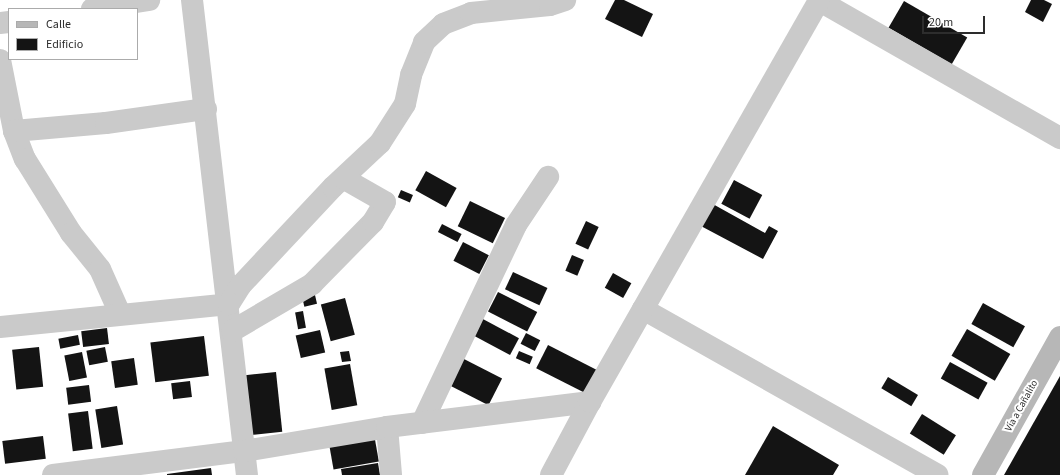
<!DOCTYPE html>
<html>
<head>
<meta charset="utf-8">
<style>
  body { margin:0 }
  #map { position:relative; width:1060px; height:475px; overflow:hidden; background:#fff; font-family:"Source Sans 3",sans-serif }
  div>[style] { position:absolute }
  .building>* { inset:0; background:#141414; transform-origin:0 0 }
  .street>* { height:22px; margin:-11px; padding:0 11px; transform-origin:11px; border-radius:11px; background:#cacaca }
  .secondary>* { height:22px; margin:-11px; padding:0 11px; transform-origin:11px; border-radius:11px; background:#b7b7b7 }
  span { translate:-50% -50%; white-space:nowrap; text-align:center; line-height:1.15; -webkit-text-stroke:4px #fff; paint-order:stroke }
  .street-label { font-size:10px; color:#2d2d2d }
  .legend { position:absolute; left:8px; top:8px; width:130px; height:52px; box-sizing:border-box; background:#fff; border:1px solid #ababab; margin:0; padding:5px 7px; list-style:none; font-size:12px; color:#2d2d2d }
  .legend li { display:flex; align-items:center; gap:8px; height:20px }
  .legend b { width:20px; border:1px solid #ababab }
  .scale { position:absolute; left:922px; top:16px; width:63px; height:18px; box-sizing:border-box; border:2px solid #2d2d2d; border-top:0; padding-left:5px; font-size:12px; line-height:14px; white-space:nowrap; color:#2d2d2d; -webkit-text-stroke:3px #fff; paint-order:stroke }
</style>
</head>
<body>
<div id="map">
  <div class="building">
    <i style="clip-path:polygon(615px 0,624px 0,653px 14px,642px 37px,605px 19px)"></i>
    <i style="clip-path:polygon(1031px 0,1044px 0,1052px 4px,1043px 22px,1025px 12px)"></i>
    <i style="left:904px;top:1px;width:73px;height:31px;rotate:30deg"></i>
    <i style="left:426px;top:171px;width:35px;height:22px;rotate:29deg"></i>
    <i style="left:734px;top:180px;width:32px;height:27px;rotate:28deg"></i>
    <i style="left:401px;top:190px;width:13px;height:8px;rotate:23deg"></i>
    <i style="left:470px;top:201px;width:39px;height:28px;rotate:26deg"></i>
    <i style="clip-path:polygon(711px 203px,765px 233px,769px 226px,778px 231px,763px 259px,699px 225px)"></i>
    <i style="left:586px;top:221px;width:14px;height:25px;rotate:25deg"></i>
    <i style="left:442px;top:224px;width:22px;height:9px;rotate:27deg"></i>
    <i style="left:463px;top:242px;width:29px;height:21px;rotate:27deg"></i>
    <i style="left:572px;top:255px;width:13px;height:17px;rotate:23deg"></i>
    <i style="left:513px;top:272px;width:38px;height:19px;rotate:25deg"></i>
    <i style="left:613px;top:273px;width:21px;height:17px;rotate:29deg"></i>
    <i style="left:498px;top:292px;width:44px;height:22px;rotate:27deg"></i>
    <i style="left:315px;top:295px;width:9px;height:13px;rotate:77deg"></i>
    <i style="left:345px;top:298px;width:38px;height:25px;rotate:75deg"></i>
    <i style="left:983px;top:303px;width:48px;height:24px;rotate:29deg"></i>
    <i style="left:303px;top:311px;width:17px;height:8px;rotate:80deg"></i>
    <i style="left:481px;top:318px;width:43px;height:19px;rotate:28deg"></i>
    <i style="left:107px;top:328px;width:16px;height:26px;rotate:83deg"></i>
    <i style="left:967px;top:329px;width:50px;height:31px;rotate:30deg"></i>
    <i style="left:320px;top:330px;width:23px;height:25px;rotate:77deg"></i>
    <i style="left:526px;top:333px;width:16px;height:12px;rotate:27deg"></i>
    <i style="left:78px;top:335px;width:10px;height:20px;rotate:79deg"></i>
    <i style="left:204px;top:336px;width:40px;height:54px;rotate:83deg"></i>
    <i style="left:548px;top:345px;width:56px;height:26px;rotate:27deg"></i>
    <i style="left:39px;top:347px;width:40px;height:27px;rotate:84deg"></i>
    <i style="left:105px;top:347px;width:15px;height:19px;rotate:79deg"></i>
    <i style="clip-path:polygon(349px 351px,351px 361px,342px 362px,340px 352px)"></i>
    <i style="left:519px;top:351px;width:15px;height:8px;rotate:23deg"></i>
    <i style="left:82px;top:352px;width:26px;height:18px;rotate:79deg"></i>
    <i style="left:134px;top:358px;width:27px;height:23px;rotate:82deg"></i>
    <i style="left:462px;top:358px;width:45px;height:30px;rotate:27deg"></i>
    <i style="left:950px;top:362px;width:43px;height:19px;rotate:29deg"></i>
    <i style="left:350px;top:364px;width:42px;height:26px;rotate:80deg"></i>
    <i style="left:276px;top:372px;width:60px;height:38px;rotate:84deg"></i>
    <i style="clip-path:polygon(1060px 376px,1060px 475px,1004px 475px)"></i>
    <i style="left:888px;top:377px;width:35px;height:13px;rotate:31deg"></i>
    <i style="left:190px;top:381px;width:16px;height:19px;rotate:83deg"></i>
    <i style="left:89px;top:385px;width:17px;height:23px;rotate:83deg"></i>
    <i style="left:117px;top:406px;width:39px;height:22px;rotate:81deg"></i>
    <i style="left:88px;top:411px;width:38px;height:20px;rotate:83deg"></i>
    <i style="left:922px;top:414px;width:40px;height:23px;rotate:32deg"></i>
    <i style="clip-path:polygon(773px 426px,839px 465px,833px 475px,745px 475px)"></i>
    <i style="left:374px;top:434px;width:28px;height:46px;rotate:80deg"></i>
    <i style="left:43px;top:436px;width:23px;height:41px;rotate:83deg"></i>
    <i style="clip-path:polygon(378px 463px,380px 475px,342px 475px,341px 469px)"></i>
    <i style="clip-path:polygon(211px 468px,212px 475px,167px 475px,167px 474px)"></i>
  </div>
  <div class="street">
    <i style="left:192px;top:0;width:478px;rotate:83.4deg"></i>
    <i style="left:818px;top:0;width:279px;rotate:29.7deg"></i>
    <i style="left:92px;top:9px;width:58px;rotate:-9deg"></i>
    <i style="left:0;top:23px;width:9px;rotate:-6deg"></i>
    <i style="left:0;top:60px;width:72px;rotate:78.8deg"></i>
    <i style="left:14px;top:131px;width:30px;rotate:69deg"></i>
    <i style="left:25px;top:159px;width:87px;rotate:58.1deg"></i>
    <i style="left:71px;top:233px;width:46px;rotate:51.1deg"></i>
    <i style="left:100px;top:269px;width:49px;rotate:66deg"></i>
    <i style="left:14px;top:131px;width:92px;rotate:-5deg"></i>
    <i style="left:106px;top:123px;width:101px;rotate:-8deg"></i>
    <i style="left:643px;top:309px;width:338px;rotate:29.4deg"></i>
    <i style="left:0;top:327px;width:230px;rotate:-5.7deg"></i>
    <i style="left:229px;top:304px;width:22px;rotate:-58deg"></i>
    <i style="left:241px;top:285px;width:134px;rotate:-46.8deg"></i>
    <i style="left:333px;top:187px;width:64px;rotate:-43.1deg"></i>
    <i style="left:380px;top:143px;width:46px;rotate:-57.3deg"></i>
    <i style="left:405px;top:104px;width:30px;rotate:-78deg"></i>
    <i style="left:411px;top:75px;width:35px;rotate:-68deg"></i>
    <i style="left:424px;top:42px;width:26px;rotate:-43deg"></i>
    <i style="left:443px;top:24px;width:30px;rotate:-21deg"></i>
    <i style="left:471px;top:13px;width:79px;rotate:-5.8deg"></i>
    <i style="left:550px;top:5px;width:16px;rotate:-18deg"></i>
    <i style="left:232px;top:331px;width:93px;rotate:-30.4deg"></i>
    <i style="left:312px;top:284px;width:87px;rotate:-45.5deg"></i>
    <i style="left:373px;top:222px;width:23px;rotate:-59deg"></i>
    <i style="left:385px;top:202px;width:48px;rotate:-150.3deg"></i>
    <i style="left:422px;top:423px;width:219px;rotate:-64.6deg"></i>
    <i style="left:516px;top:225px;width:58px;rotate:-56.3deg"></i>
    <i style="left:387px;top:427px;width:48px;rotate:85.2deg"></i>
    <i style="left:53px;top:475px;width:193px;rotate:-7.2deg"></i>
    <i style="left:244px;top:451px;width:145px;rotate:-9.5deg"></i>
    <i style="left:387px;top:427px;width:205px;rotate:-7deg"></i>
    <i style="left:551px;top:475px;width:83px;rotate:-61.9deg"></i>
    <i style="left:590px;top:402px;width:462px;rotate:-60.3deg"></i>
  </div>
  <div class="secondary">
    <i style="left:983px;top:475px;width:158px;rotate:-60.8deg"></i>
  </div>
  <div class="street-label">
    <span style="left:1022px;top:406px;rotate:-61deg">Vía a Cañalito</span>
  </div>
  <ul class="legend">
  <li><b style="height:5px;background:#b7b7b7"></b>Calle</li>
  <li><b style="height:11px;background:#141414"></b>Edificio</li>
  </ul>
  <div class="scale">20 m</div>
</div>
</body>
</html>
